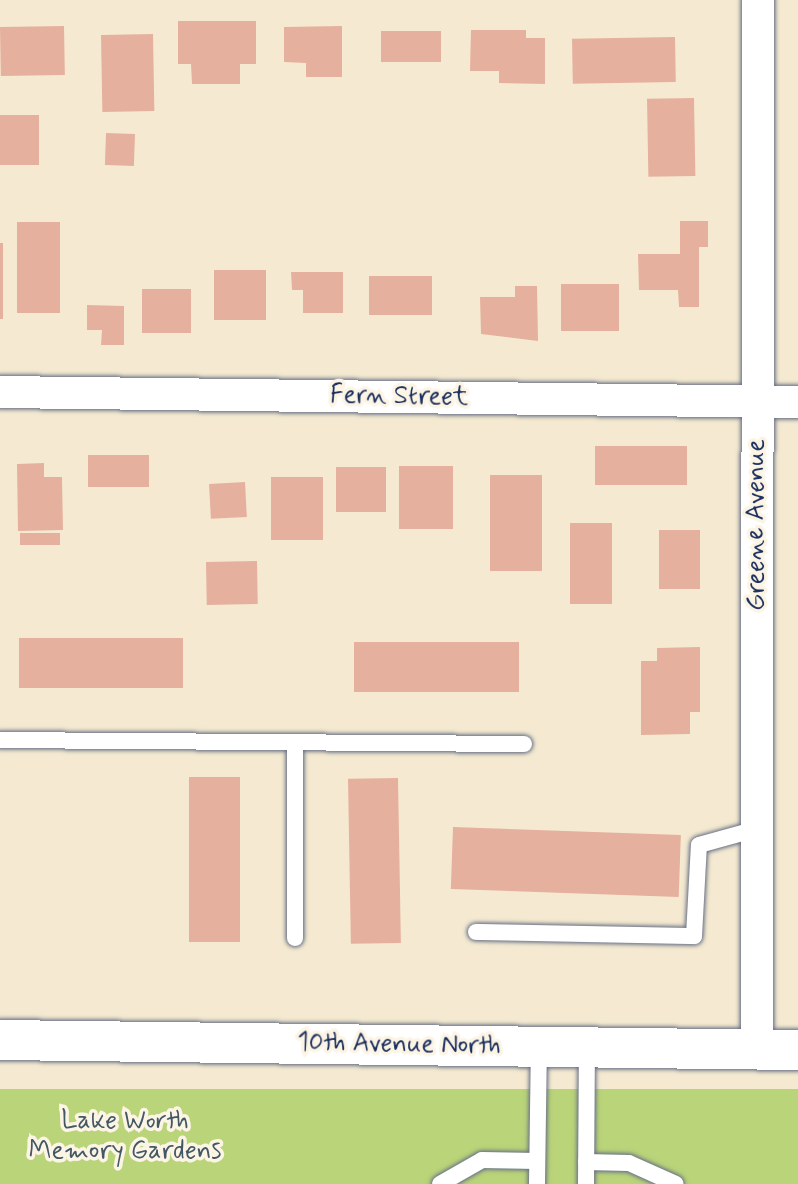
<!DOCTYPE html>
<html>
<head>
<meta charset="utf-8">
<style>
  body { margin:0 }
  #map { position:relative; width:798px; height:1184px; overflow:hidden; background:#f5ead1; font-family:Mynerve,sans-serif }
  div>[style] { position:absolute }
  .green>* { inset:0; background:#bad479; transform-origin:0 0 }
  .building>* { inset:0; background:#e6b09e; transform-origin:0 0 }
  .roads { filter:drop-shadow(0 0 2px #677086) drop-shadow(0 0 2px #677086) }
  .service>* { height:16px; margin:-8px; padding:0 8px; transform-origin:8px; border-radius:8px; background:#fff }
  .minor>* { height:32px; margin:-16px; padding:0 16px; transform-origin:16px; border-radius:16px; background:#fff }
  .tertiary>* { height:40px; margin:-20px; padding:0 20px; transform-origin:20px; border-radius:20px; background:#fff }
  span { translate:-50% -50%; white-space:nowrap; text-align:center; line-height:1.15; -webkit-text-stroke:7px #fcf5e5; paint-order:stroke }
  .street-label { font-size:26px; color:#1b2f5e }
  .park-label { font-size:26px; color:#435865 }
</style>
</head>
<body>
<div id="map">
  <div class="green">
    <i style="left:0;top:1089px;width:798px;height:95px"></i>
  </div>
  <div class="building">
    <i style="clip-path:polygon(178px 21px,256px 21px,256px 64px,240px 64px,240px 84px,192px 84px,191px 64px,178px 64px)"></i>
    <i style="left:64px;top:26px;width:49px;height:64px;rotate:89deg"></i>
    <i style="clip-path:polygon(342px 26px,342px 77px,306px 77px,306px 63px,284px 62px,284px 27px)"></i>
    <i style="clip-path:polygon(471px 30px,526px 30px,526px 38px,545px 38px,545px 84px,499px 83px,499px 71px,470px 71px)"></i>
    <i style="left:381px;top:31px;width:60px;height:31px"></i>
    <i style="left:153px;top:34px;width:77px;height:52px;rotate:89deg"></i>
    <i style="left:675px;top:37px;width:45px;height:103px;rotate:89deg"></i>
    <i style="left:694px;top:98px;width:78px;height:47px;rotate:89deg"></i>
    <i style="left:0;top:115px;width:39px;height:50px"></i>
    <i style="left:135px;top:134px;width:32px;height:29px;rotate:92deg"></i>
    <i style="clip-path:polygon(680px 221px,708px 221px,708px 247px,699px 247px,699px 307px,679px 307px,678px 290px,639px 290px,638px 254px,680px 254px)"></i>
    <i style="left:17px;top:222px;width:43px;height:91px"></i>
    <i style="left:0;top:243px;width:3px;height:76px"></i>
    <i style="left:214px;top:270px;width:52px;height:50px"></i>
    <i style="clip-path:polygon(291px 272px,343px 272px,343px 313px,303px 313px,303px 290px,292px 290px)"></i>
    <i style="left:369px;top:276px;width:63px;height:39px"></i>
    <i style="left:619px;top:284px;width:47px;height:58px;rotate:90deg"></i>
    <i style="clip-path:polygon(515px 286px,537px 286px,538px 341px,481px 334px,480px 297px,515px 297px)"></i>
    <i style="left:142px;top:289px;width:49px;height:44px"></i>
    <i style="clip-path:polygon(87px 305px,124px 306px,124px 345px,101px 345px,102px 330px,87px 330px)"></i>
    <i style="left:687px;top:446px;width:39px;height:92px;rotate:90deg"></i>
    <i style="left:88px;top:455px;width:61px;height:32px"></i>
    <i style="clip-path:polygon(44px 463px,44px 477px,62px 477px,63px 530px,18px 531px,17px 464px)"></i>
    <i style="left:399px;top:466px;width:54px;height:63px"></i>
    <i style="left:336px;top:467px;width:50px;height:45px"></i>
    <i style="left:490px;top:475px;width:52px;height:96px"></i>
    <i style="left:271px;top:477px;width:52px;height:63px"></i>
    <i style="left:245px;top:482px;width:35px;height:36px;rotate:87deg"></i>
    <i style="left:570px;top:523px;width:42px;height:81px"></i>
    <i style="left:659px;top:530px;width:41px;height:59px"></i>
    <i style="left:20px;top:533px;width:40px;height:12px"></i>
    <i style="left:257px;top:561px;width:43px;height:51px;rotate:89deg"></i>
    <i style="left:183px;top:638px;width:50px;height:164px;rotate:90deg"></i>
    <i style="left:354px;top:642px;width:165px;height:50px"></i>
    <i style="clip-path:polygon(700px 647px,700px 712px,690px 712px,690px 734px,641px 735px,641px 661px,657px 661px,657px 648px)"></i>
    <i style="left:189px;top:777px;width:51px;height:165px"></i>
    <i style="left:398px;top:778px;width:165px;height:50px;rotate:89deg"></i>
    <i style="left:453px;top:827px;width:228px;height:62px;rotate:2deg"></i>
  </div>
  <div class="roads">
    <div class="service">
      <i style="left:0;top:740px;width:524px;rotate:0.44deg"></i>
      <i style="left:295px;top:742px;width:196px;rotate:90deg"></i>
      <i style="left:476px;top:932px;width:218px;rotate:1.1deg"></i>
      <i style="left:694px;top:936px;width:91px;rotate:-86.9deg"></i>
      <i style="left:699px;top:845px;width:60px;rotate:-15.4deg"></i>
      <i style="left:586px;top:1162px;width:43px;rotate:1.3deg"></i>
      <i style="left:629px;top:1163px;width:51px;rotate:24.1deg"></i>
      <i style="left:440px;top:1184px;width:48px;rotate:-29.7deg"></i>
      <i style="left:482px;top:1160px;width:55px;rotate:1deg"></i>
      <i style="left:537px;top:1184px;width:137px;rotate:-89.2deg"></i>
      <i style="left:586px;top:1184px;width:136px;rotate:-89.6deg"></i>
    </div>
    <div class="minor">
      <i style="left:0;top:392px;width:798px;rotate:0.72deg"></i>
      <i style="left:757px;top:1050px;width:1050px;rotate:-89.95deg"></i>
    </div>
    <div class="tertiary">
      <i style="left:0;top:1040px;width:798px;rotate:0.72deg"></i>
    </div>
  </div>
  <div class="street-label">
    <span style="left:399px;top:397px;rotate:1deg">Fern Street</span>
    <span style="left:757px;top:525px;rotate:-90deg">Greene Avenue</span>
    <span style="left:399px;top:1045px;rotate:1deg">10th Avenue North</span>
  </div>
  <div class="park-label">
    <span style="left:125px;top:1137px">Lake Worth<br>Memory Gardens</span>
  </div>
</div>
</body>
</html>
